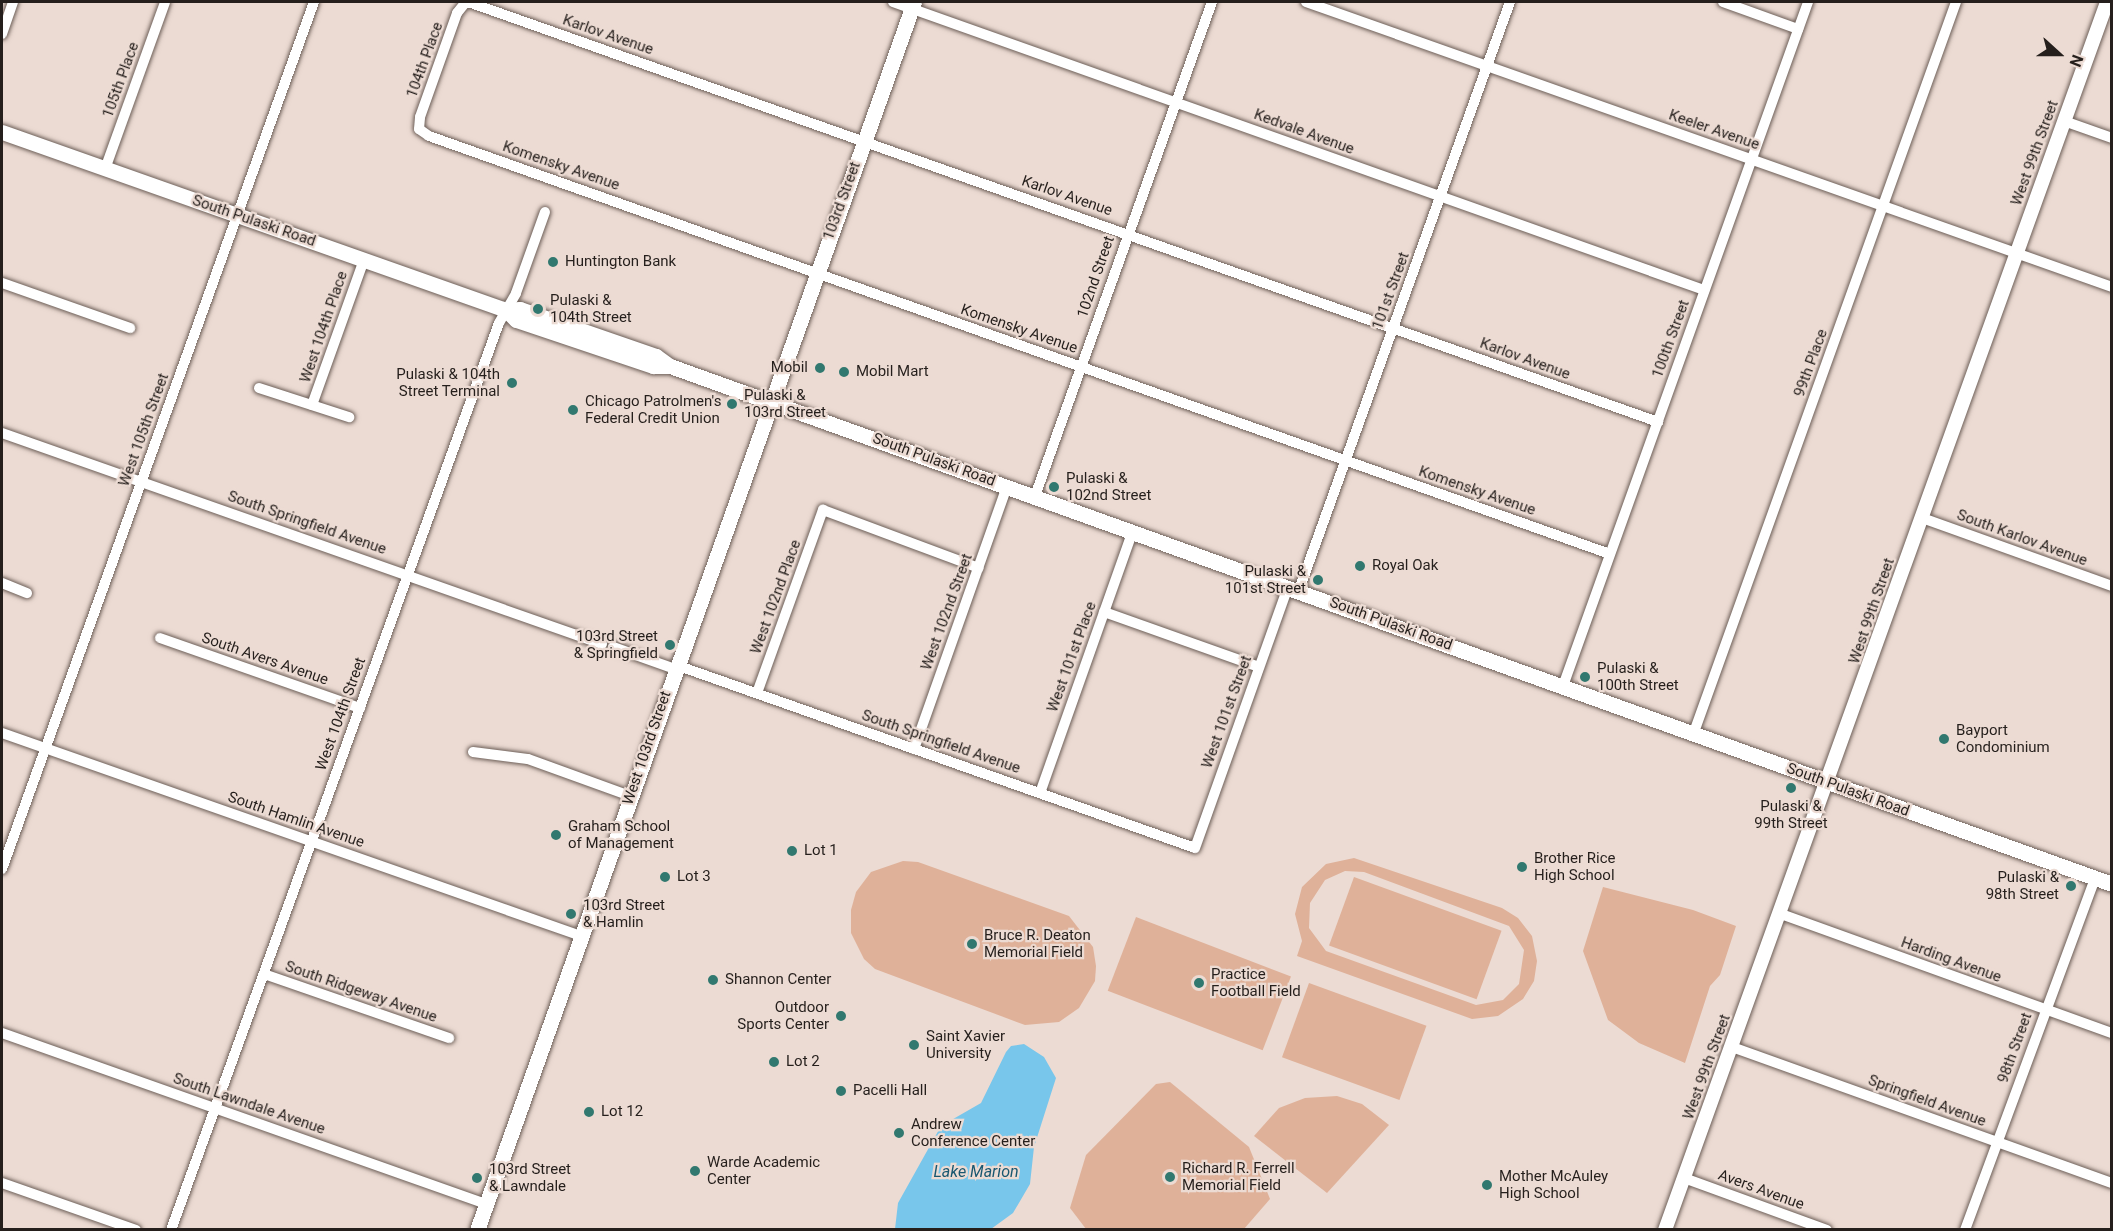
<!DOCTYPE html>
<html>
<head>
<meta charset="utf-8">
<style>
  body { margin:0 }
  #map { position:relative; width:2113px; height:1231px; overflow:hidden; background:#ecdbd3; font-family:Roboto,sans-serif }
  div>[style] { position:absolute }
  .green>* { inset:0; background:#dfb199; transform-origin:0 0 }
  .water>* { inset:0; background:#78c6eb }
  .roads { filter:drop-shadow(0 0 2px #6c5e57) drop-shadow(0 0 2px #6c5e57) }
  .minor>* { height:10px; margin:-5px; padding:0 5px; transform-origin:5px; border-radius:5px; background:#fff }
  .tertiary>* { height:14px; margin:-7px; padding:0 7px; transform-origin:7px; border-radius:7px; background:#fff }
  .secondary>* { height:15px; margin:-7.5px; padding:0 7.5px; transform-origin:7.5px; border-radius:7.5px; background:#fff }
  .dots>* { width:16px; height:16px; translate:-50% -50%; box-sizing:border-box; border:3px solid #ecdbd3; border-radius:50% }
  span { translate:-50% -50%; white-space:nowrap; text-align:center; line-height:1.15; -webkit-text-stroke:4.5px #ecdbd3; paint-order:stroke }
  .street-label { font-size:15px; color:#251f1c }
  .poi-label { font-size:15px; color:#251f1c }
  .left { translate:0 -50%; text-align:left }
  .right { translate:-100% -50%; text-align:right }
  .water-label { font-size:16px; color:#195770; font-style:italic }
  .frame { position:absolute; inset:0; border:3px solid #251f1c; pointer-events:none }
  .north { position:absolute; left:2029px; top:24px; width:60px; height:60px; -webkit-text-stroke:4px #ecdbd3; paint-order:stroke; rotate:111deg; font-size:16px; font-weight:700; line-height:24px; text-align:center; color:#251f1c }
  .north::after { content:''; display:block; margin:auto; width:21px; height:27px; background:#251f1c; clip-path:polygon(50% 0,100% 100%,50% 72%,0 100%) }
</style>
</head>
<body>
<div id="map">
  <div class="green">
    <i style="clip-path:polygon(evenodd,1354px 858px,1502px 908px,1518px 918px,1532px 936px,1537px 961px,1534px 981px,1523px 999px,1498px 1016px,1472px 1019px,1297px 956px,1302px 941px,1295px 914px,1302px 887px,1326px 864px,1354px 858px,1345px 871px,1364px 872px,1509px 926px,1524px 950px,1519px 984px,1503px 1000px,1476px 1005px,1326px 951px,1309px 928px,1310px 903px,1325px 880px,1345px 871px)"></i>
    <i style="clip-path:polygon(903px 861px,918px 862px,1069px 916px,1093px 947px,1096px 966px,1095px 981px,1079px 1008px,1059px 1022px,1025px 1025px,875px 969px,864px 959px,851px 933px,851px 910px,856px 892px,871px 872px)"></i>
    <i style="left:1354px;top:877px;width:157px;height:73px;rotate:20deg"></i>
    <i style="clip-path:polygon(1603px 887px,1693px 910px,1736px 926px,1720px 975px,1710px 986px,1685px 1063px,1639px 1043px,1608px 1020px,1583px 951px)"></i>
    <i style="left:1136px;top:917px;width:166px;height:79px;rotate:21deg"></i>
    <i style="left:1309px;top:983px;width:125px;height:79px;rotate:20deg"></i>
    <i style="clip-path:polygon(1170px 1082px,1249px 1147px,1270px 1199px,1244px 1229px,1086px 1229px,1070px 1208px,1086px 1155px,1156px 1084px)"></i>
    <i style="clip-path:polygon(1337px 1096px,1362px 1104px,1389px 1125px,1327px 1193px,1254px 1136px,1279px 1108px,1305px 1098px)"></i>
  </div>
  <div class="water">
    <i style="clip-path:polygon(1024px 1044px,1044px 1057px,1056px 1078px,1034px 1147px,1030px 1184px,1013px 1213px,991px 1229px,895px 1229px,898px 1203px,941px 1126px,981px 1103px,1006px 1052px,1011px 1046px)"></i>
  </div>
  <div class="roads">
    <div class="minor">
      <i style="left:893px;top:2px;width:861px;rotate:19.55deg"></i>
      <i style="left:1306px;top:2px;width:855px;rotate:19.47deg"></i>
      <i style="left:1723px;top:2px;width:80px;rotate:19.8deg"></i>
      <i style="left:2px;top:34px;width:34px;rotate:-71deg"></i>
      <i style="left:2064px;top:121px;width:51px;rotate:19.5deg"></i>
      <i style="left:105px;top:169px;width:177px;rotate:-70.2deg"></i>
      <i style="left:2px;top:283px;width:136px;rotate:19.4deg"></i>
      <i style="left:259px;top:388px;width:95px;rotate:17.9deg"></i>
      <i style="left:312px;top:405px;width:154px;rotate:-70.3deg"></i>
      <i style="left:2px;top:433px;width:636px;rotate:19.38deg"></i>
      <i style="left:1035px;top:496px;width:525px;rotate:-70.29deg"></i>
      <i style="left:1922px;top:518px;width:202px;rotate:19.7deg"></i>
      <i style="left:1610px;top:554px;width:1253px;rotate:-160.51deg"></i>
      <i style="left:429px;top:136px;width:12px;rotate:-145deg"></i>
      <i style="left:419px;top:129px;width:12px;rotate:-85deg"></i>
      <i style="left:420px;top:117px;width:110px;rotate:-70.4deg"></i>
      <i style="left:457px;top:13px;width:13px;rotate:-51deg"></i>
      <i style="left:465px;top:3px;width:6px"></i>
      <i style="left:471px;top:3px;width:1259px;rotate:19.44deg"></i>
      <i style="left:2px;top:583px;width:27px;rotate:22deg"></i>
      <i style="left:1299px;top:590px;width:625px;rotate:-70.26deg"></i>
      <i style="left:1104px;top:612px;width:164px;rotate:19.5deg"></i>
      <i style="left:160px;top:638px;width:212px;rotate:19.3deg"></i>
      <i style="left:613px;top:647px;width:66px;rotate:19.5deg"></i>
      <i style="left:676px;top:665px;width:550px;rotate:19.42deg"></i>
      <i style="left:1195px;top:848px;width:277px;rotate:-70.4deg"></i>
      <i style="left:1563px;top:686px;width:727px;rotate:-70.29deg"></i>
      <i style="left:757px;top:693px;width:195px;rotate:-70.2deg"></i>
      <i style="left:823px;top:510px;width:166px;rotate:20.4deg"></i>
      <i style="left:2px;top:733px;width:614px;rotate:19.32deg"></i>
      <i style="left:1693px;top:735px;width:779px;rotate:-70.26deg"></i>
      <i style="left:914px;top:749px;width:279px;rotate:-70.5deg"></i>
      <i style="left:473px;top:752px;width:55px;rotate:7.3deg"></i>
      <i style="left:528px;top:759px;width:109px;rotate:19.9deg"></i>
      <i style="left:1040px;top:793px;width:278px;rotate:-70.5deg"></i>
      <i style="left:2px;top:869px;width:921px;rotate:-70.21deg"></i>
      <i style="left:1781px;top:914px;width:352px;rotate:19.8deg"></i>
      <i style="left:264px;top:974px;width:196px;rotate:19.1deg"></i>
      <i style="left:2px;top:1033px;width:513px;rotate:19.46deg"></i>
      <i style="left:1732px;top:1047px;width:404px;rotate:19.7deg"></i>
      <i style="left:1684px;top:1178px;width:152px;rotate:20deg"></i>
      <i style="left:2px;top:1183px;width:142px;rotate:19.3deg"></i>
      <i style="left:171px;top:1230px;width:964px;rotate:-70.12deg"></i>
      <i style="left:499px;top:323px;width:34px;rotate:-60deg"></i>
      <i style="left:516px;top:293px;width:86px;rotate:-70.3deg"></i>
      <i style="left:1965px;top:1230px;width:375px;rotate:-69.7deg"></i>
    </div>
    <div class="tertiary">
      <i style="left:1665px;top:1230px;width:1305px;rotate:-70.2deg"></i>
    </div>
    <div class="secondary">
      <i style="left:2px;top:132px;width:535px;rotate:19.45deg"></i>
      <i style="left:506px;top:310px;width:14px;rotate:45deg"></i>
      <i style="left:516px;top:320px;width:145px;rotate:18.6deg"></i>
      <i style="left:653px;top:366px;width:17px"></i>
      <i style="left:506px;top:310px;width:14px;rotate:-4deg"></i>
      <i style="left:520px;top:309px;width:144px;rotate:19.1deg"></i>
      <i style="left:656px;top:356px;width:17px;rotate:36deg"></i>
      <i style="left:670px;top:366px;width:1532px;rotate:19.76deg"></i>
      <i style="left:477px;top:1230px;width:1303px;rotate:-70.41deg"></i>
    </div>
  </div>
  <div class="dots">
    <i style="left:553px;top:262px;background:#31786f"></i>
    <i style="left:538px;top:309px;background:#31786f"></i>
    <i style="left:820px;top:368px;background:#31786f"></i>
    <i style="left:844px;top:372px;background:#31786f"></i>
    <i style="left:512px;top:383px;background:#31786f"></i>
    <i style="left:732px;top:404px;background:#31786f"></i>
    <i style="left:573px;top:410px;background:#31786f"></i>
    <i style="left:1054px;top:487px;background:#31786f"></i>
    <i style="left:1360px;top:566px;background:#31786f"></i>
    <i style="left:1318px;top:580px;background:#31786f"></i>
    <i style="left:670px;top:645px;background:#31786f"></i>
    <i style="left:1585px;top:677px;background:#31786f"></i>
    <i style="left:1944px;top:739px;background:#31786f"></i>
    <i style="left:1791px;top:788px;background:#31786f"></i>
    <i style="left:556px;top:835px;background:#31786f"></i>
    <i style="left:792px;top:851px;background:#31786f"></i>
    <i style="left:1522px;top:867px;background:#31786f"></i>
    <i style="left:665px;top:877px;background:#31786f"></i>
    <i style="left:2071px;top:886px;background:#31786f"></i>
    <i style="left:571px;top:914px;background:#31786f"></i>
    <i style="left:972px;top:944px;background:#31786f"></i>
    <i style="left:713px;top:980px;background:#31786f"></i>
    <i style="left:1199px;top:983px;background:#31786f"></i>
    <i style="left:841px;top:1016px;background:#31786f"></i>
    <i style="left:914px;top:1045px;background:#31786f"></i>
    <i style="left:774px;top:1062px;background:#31786f"></i>
    <i style="left:841px;top:1091px;background:#31786f"></i>
    <i style="left:589px;top:1112px;background:#31786f"></i>
    <i style="left:899px;top:1133px;background:#31786f"></i>
    <i style="left:695px;top:1171px;background:#31786f"></i>
    <i style="left:1170px;top:1177px;background:#31786f"></i>
    <i style="left:477px;top:1178px;background:#31786f"></i>
    <i style="left:1487px;top:1185px;background:#31786f"></i>
  </div>
  <div class="street-label">
    <span style="left:608px;top:35px;rotate:19deg">Karlov Avenue</span>
    <span style="left:425px;top:60px;rotate:-70deg">104th Place</span>
    <span style="left:121px;top:80px;rotate:-70deg">105th Place</span>
    <span style="left:1714px;top:130px;rotate:19deg">Keeler Avenue</span>
    <span style="left:1304px;top:132px;rotate:20deg">Kedvale Avenue</span>
    <span style="left:2035px;top:153px;rotate:-70deg">West 99th Street</span>
    <span style="left:561px;top:166px;rotate:19deg">Komensky Avenue</span>
    <span style="left:1067px;top:196px;rotate:19deg">Karlov Avenue</span>
    <span style="left:842px;top:201px;rotate:-70deg">103rd Street</span>
    <span style="left:254px;top:221px;rotate:19deg">South Pulaski Road</span>
    <span style="left:1096px;top:277px;rotate:-71deg">102nd Street</span>
    <span style="left:1391px;top:291px;rotate:-70deg">101st Street</span>
    <span style="left:324px;top:327px;rotate:-71deg">West 104th Place</span>
    <span style="left:1019px;top:329px;rotate:19deg">Komensky Avenue</span>
    <span style="left:1671px;top:339px;rotate:-70deg">100th Street</span>
    <span style="left:1525px;top:359px;rotate:20deg">Karlov Avenue</span>
    <span style="left:1811px;top:363px;rotate:-70deg">99th Place</span>
    <span style="left:144px;top:430px;rotate:-70deg">West 105th Street</span>
    <span style="left:934px;top:460px;rotate:20deg">South Pulaski Road</span>
    <span style="left:1477px;top:491px;rotate:19deg">Komensky Avenue</span>
    <span style="left:307px;top:523px;rotate:19deg">South Springfield Avenue</span>
    <span style="left:2022px;top:538px;rotate:20deg">South Karlov Avenue</span>
    <span style="left:776px;top:597px;rotate:-70deg">West 102nd Place</span>
    <span style="left:1872px;top:611px;rotate:-71deg">West 99th Street</span>
    <span style="left:947px;top:612px;rotate:-70deg">West 102nd Street</span>
    <span style="left:1391px;top:624px;rotate:20deg">South Pulaski Road</span>
    <span style="left:1072px;top:657px;rotate:-70deg">West 101st Place</span>
    <span style="left:265px;top:659px;rotate:19deg">South Avers Avenue</span>
    <span style="left:1227px;top:712px;rotate:-70deg">West 101st Street</span>
    <span style="left:341px;top:714px;rotate:-70deg">West 104th Street</span>
    <span style="left:941px;top:742px;rotate:19deg">South Springfield Avenue</span>
    <span style="left:647px;top:748px;rotate:-71deg">West 103rd Street</span>
    <span style="left:1848px;top:790px;rotate:20deg">South Pulaski Road</span>
    <span style="left:296px;top:820px;rotate:19deg">South Hamlin Avenue</span>
    <span style="left:1951px;top:960px;rotate:20deg">Harding Avenue</span>
    <span style="left:361px;top:992px;rotate:19deg">South Ridgeway Avenue</span>
    <span style="left:2015px;top:1048px;rotate:-70deg">98th Street</span>
    <span style="left:1707px;top:1067px;rotate:-70deg">West 99th Street</span>
    <span style="left:1927px;top:1101px;rotate:20deg">Springfield Avenue</span>
    <span style="left:249px;top:1104px;rotate:19deg">South Lawndale Avenue</span>
    <span style="left:1761px;top:1190px;rotate:20deg">Avers Avenue</span>
  </div>
  <div class="poi-label">
    <span class="left" style="left:565px;top:262px">Huntington Bank</span>
    <span class="left" style="left:550px;top:309px">Pulaski &amp;<br>104th Street</span>
    <span class="right" style="left:808px;top:368px">Mobil</span>
    <span class="left" style="left:856px;top:372px">Mobil Mart</span>
    <span class="right" style="left:500px;top:383px">Pulaski &amp; 104th<br>Street Terminal</span>
    <span class="left" style="left:744px;top:404px">Pulaski &amp;<br>103rd Street</span>
    <span class="left" style="left:585px;top:410px">Chicago Patrolmen's<br>Federal Credit Union</span>
    <span class="left" style="left:1066px;top:487px">Pulaski &amp;<br>102nd Street</span>
    <span class="left" style="left:1372px;top:566px">Royal Oak</span>
    <span class="right" style="left:1306px;top:580px">Pulaski &amp;<br>101st Street</span>
    <span class="right" style="left:658px;top:645px">103rd Street<br>&amp; Springfield</span>
    <span class="left" style="left:1597px;top:677px">Pulaski &amp;<br>100th Street</span>
    <span class="left" style="left:1956px;top:739px">Bayport<br>Condominium</span>
    <span style="left:1791px;top:815px">Pulaski &amp;<br>99th Street</span>
    <span class="left" style="left:568px;top:835px">Graham School<br>of Management</span>
    <span class="left" style="left:804px;top:851px">Lot 1</span>
    <span class="left" style="left:1534px;top:867px">Brother Rice<br>High School</span>
    <span class="left" style="left:677px;top:877px">Lot 3</span>
    <span class="right" style="left:2059px;top:886px">Pulaski &amp;<br>98th Street</span>
    <span class="left" style="left:583px;top:914px">103rd Street<br>&amp; Hamlin</span>
    <span class="left" style="left:984px;top:944px">Bruce R. Deaton<br>Memorial Field</span>
    <span class="left" style="left:1211px;top:983px">Practice<br>Football Field</span>
    <span class="left" style="left:725px;top:980px">Shannon Center</span>
    <span class="right" style="left:829px;top:1016px">Outdoor<br>Sports Center</span>
    <span class="left" style="left:926px;top:1045px">Saint Xavier<br>University</span>
    <span class="left" style="left:786px;top:1062px">Lot 2</span>
    <span class="left" style="left:853px;top:1091px">Pacelli Hall</span>
    <span class="left" style="left:601px;top:1112px">Lot 12</span>
    <span class="left" style="left:911px;top:1133px">Andrew<br>Conference Center</span>
    <span class="left" style="left:707px;top:1171px">Warde Academic<br>Center</span>
    <span class="left" style="left:1182px;top:1177px">Richard R. Ferrell<br>Memorial Field</span>
    <span class="left" style="left:489px;top:1178px">103rd Street<br>&amp; Lawndale</span>
    <span class="left" style="left:1499px;top:1185px">Mother McAuley<br>High School</span>
  </div>
  <div class="water-label">
    <span style="left:976px;top:1172px">Lake Marion</span>
  </div>
  <div class="frame"></div>
  <div class="north">N</div>
</div>
</body>
</html>
